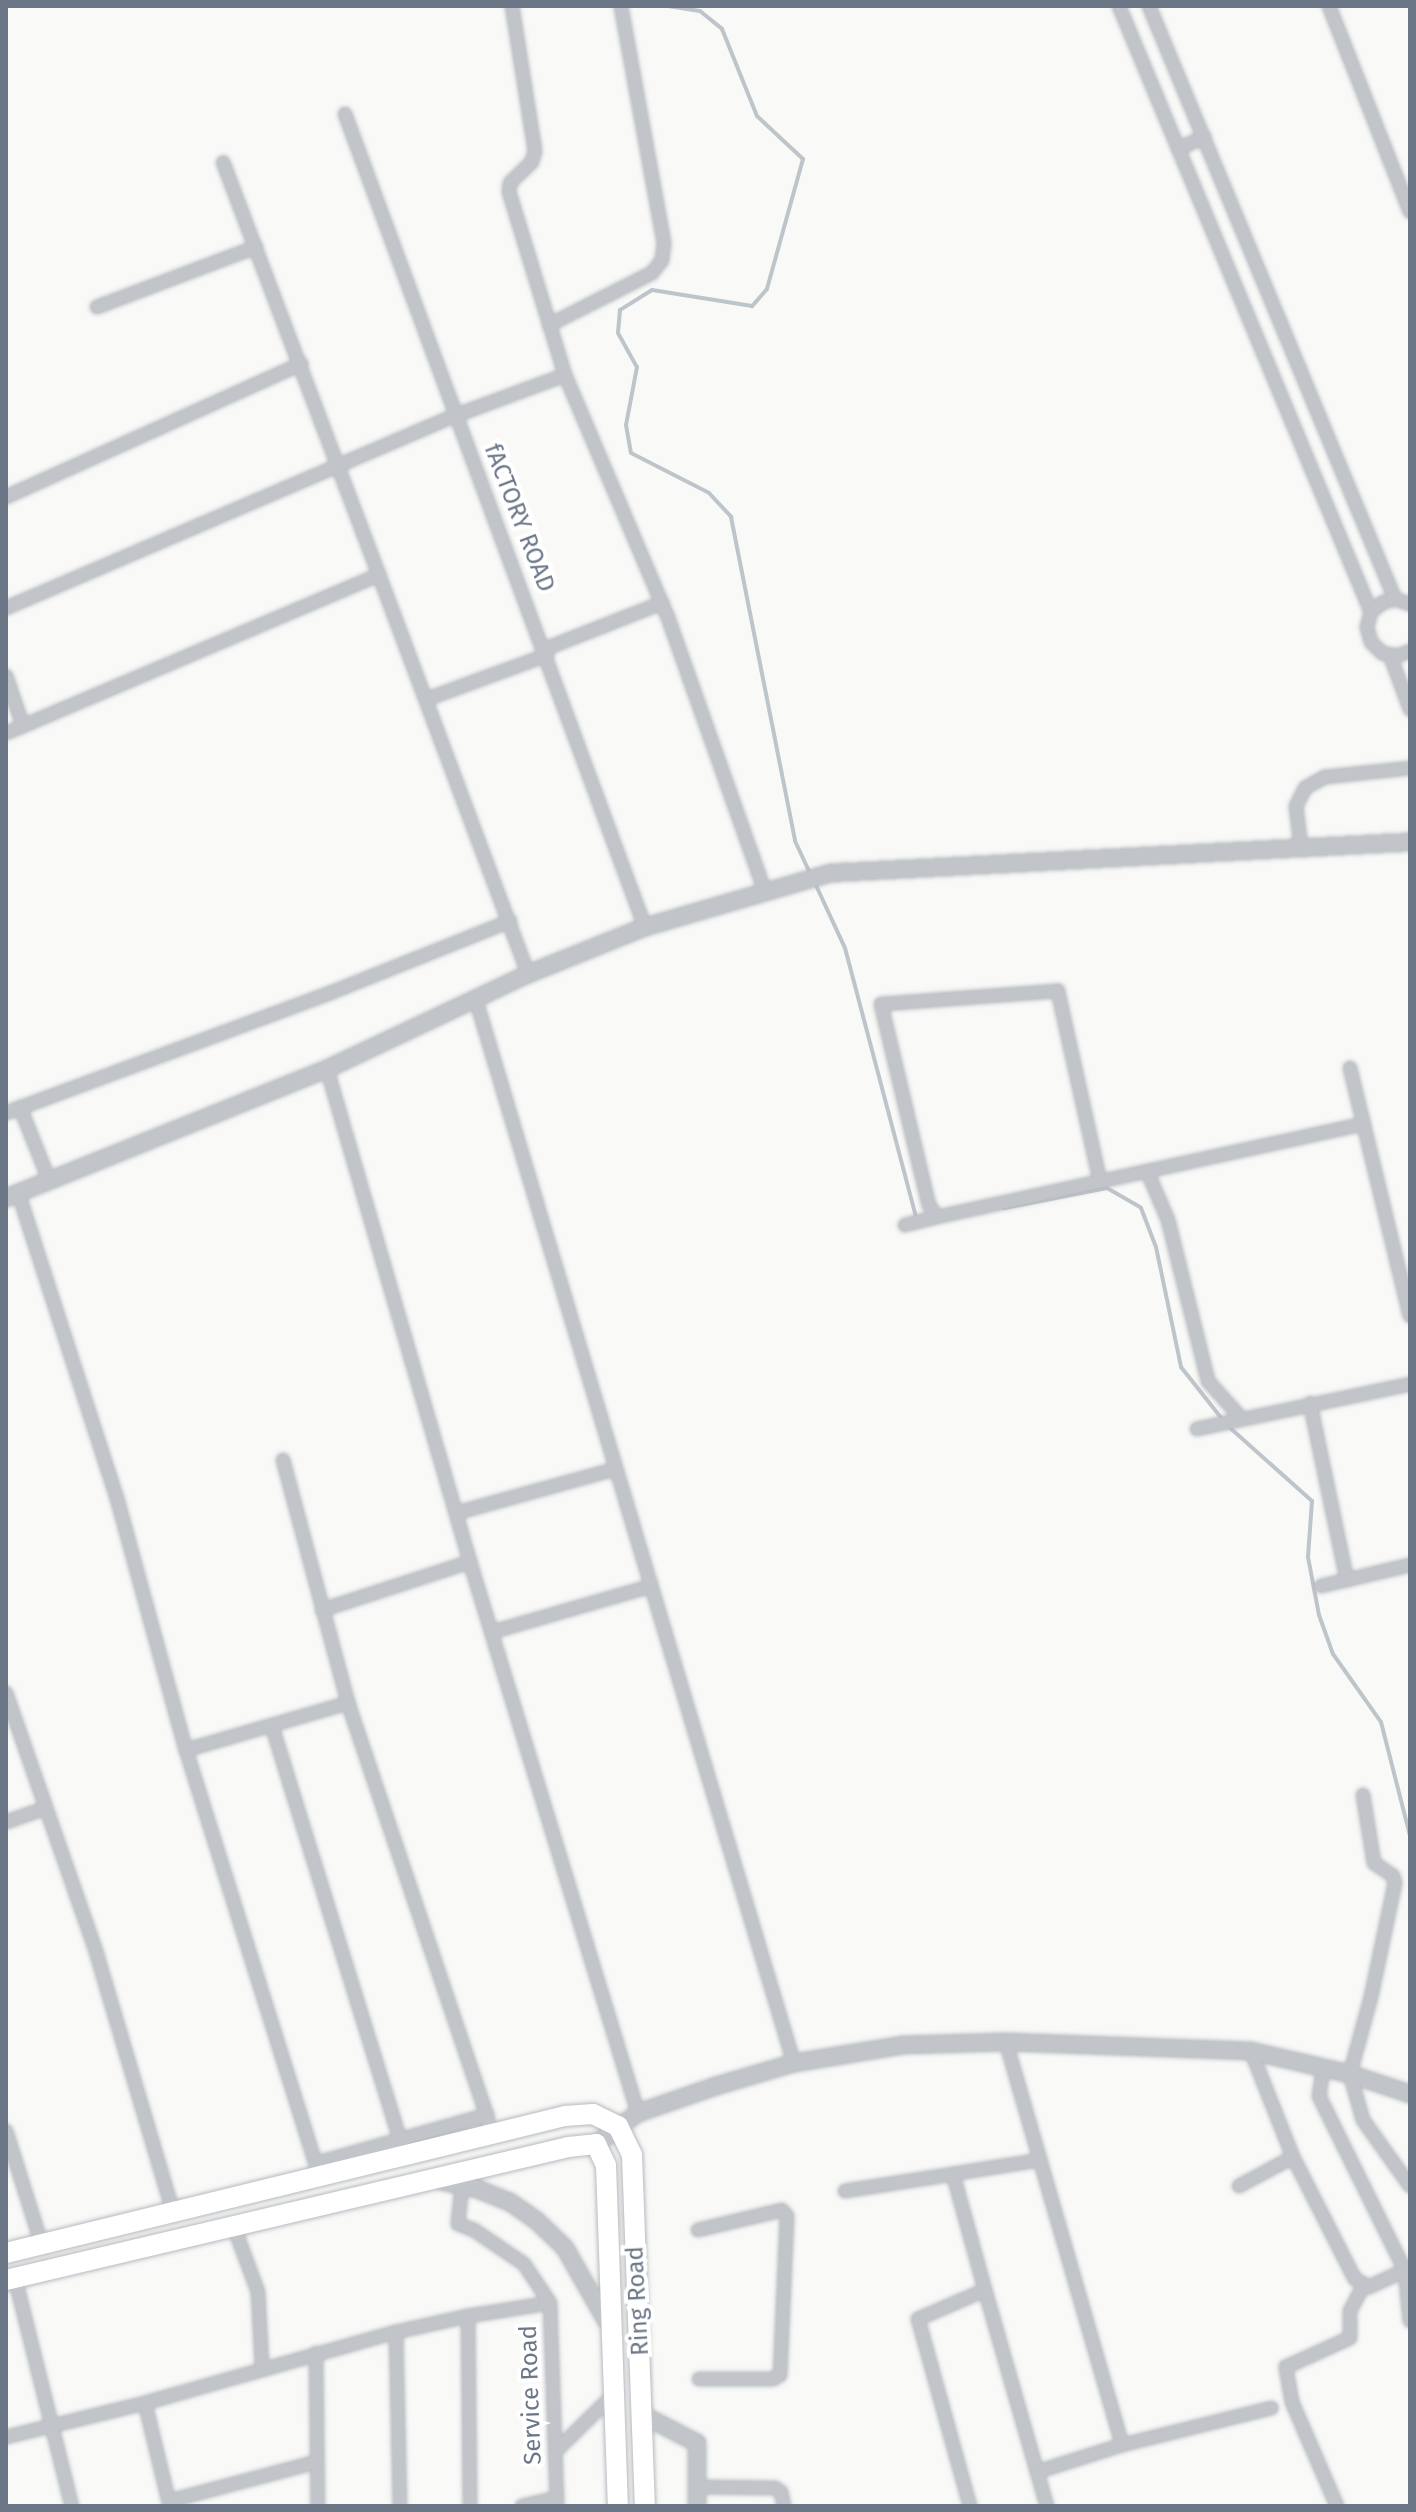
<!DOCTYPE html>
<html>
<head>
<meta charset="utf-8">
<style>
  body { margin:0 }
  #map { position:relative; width:1416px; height:2512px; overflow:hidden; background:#f9faf8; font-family:"Fira Sans",sans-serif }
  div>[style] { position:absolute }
  .stream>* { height:4px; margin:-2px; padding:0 2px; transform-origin:2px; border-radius:2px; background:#bdc5cb }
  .roads { filter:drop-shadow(0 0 2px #b7babf) drop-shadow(0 0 2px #b7babf) }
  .minor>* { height:12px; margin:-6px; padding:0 6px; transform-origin:6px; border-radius:6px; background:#c1c4c9 }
  .tertiary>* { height:16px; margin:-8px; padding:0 8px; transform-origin:8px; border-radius:8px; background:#c1c4c9 }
  .primary>* { height:20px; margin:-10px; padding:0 10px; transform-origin:10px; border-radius:10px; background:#fff }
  span { translate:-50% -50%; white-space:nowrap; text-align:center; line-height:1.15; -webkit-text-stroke:8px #fff; paint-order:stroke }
  .street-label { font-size:24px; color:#6b7687 }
  .frame { position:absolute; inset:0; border:8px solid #6b7687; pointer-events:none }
</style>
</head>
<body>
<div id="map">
  <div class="stream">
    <i style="left:668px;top:6px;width:32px;rotate:9deg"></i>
    <i style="left:700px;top:11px;width:28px;rotate:39deg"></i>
    <i style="left:722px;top:29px;width:94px;rotate:68.1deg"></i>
    <i style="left:757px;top:116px;width:63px;rotate:43.1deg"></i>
    <i style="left:803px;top:159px;width:135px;rotate:105.5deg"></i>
    <i style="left:767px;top:289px;width:23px;rotate:131deg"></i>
    <i style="left:752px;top:306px;width:101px;rotate:-170.9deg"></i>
    <i style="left:652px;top:290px;width:38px;rotate:148deg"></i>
    <i style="left:620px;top:310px;width:23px;rotate:95deg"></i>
    <i style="left:618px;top:333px;width:39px;rotate:61deg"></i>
    <i style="left:637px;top:367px;width:59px;rotate:100.7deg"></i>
    <i style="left:626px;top:425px;width:28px;rotate:80deg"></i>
    <i style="left:631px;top:453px;width:88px;rotate:27.1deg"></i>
    <i style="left:709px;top:493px;width:33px;rotate:47deg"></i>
    <i style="left:731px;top:517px;width:330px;rotate:78.8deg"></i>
    <i style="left:795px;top:841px;width:35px;rotate:65deg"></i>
    <i style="left:814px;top:881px;width:74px;rotate:65.2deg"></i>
    <i style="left:845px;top:948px;width:281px;rotate:75.2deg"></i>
    <i style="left:1004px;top:1208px;width:105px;rotate:-11deg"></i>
    <i style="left:1107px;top:1188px;width:39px;rotate:30deg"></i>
    <i style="left:1141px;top:1208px;width:42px;rotate:69deg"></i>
    <i style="left:1156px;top:1247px;width:123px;rotate:78.2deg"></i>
    <i style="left:1181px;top:1367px;width:66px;rotate:51.7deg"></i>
    <i style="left:1228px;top:1426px;width:113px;rotate:41.8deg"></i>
    <i style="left:1312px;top:1501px;width:56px;rotate:94.1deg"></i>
    <i style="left:1308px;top:1557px;width:59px;rotate:79.3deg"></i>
    <i style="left:1319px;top:1615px;width:41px;rotate:70.3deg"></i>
    <i style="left:1333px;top:1654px;width:83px;rotate:54.8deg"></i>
    <i style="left:1381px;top:1722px;width:118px;rotate:75.7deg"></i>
  </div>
  <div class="roads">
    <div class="minor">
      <i style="left:1119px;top:6px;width:656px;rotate:67.42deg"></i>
      <i style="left:1149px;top:6px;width:642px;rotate:67.47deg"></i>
      <i style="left:1329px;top:6px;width:221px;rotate:68.5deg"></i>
      <i style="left:345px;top:114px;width:867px;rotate:69.75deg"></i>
      <i style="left:1178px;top:149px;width:29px;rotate:-25deg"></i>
      <i style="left:97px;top:307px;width:170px;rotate:-20.7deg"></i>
      <i style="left:549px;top:325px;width:115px;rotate:-26.8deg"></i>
      <i style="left:652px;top:273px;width:16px;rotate:-52deg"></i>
      <i style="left:662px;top:260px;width:17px;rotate:-83deg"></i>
      <i style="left:664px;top:243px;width:241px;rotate:-100.3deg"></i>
      <i style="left:565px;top:375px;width:261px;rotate:67deg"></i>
      <i style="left:667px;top:615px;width:293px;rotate:70.5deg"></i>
      <i style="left:6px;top:497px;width:324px;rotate:-24.3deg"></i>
      <i style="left:379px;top:575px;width:426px;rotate:69.5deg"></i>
      <i style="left:1410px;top:604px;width:16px;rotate:-162deg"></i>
      <i style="left:1395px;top:599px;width:14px;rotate:163deg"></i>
      <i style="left:1382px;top:603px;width:14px;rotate:141deg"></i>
      <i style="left:1371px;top:612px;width:16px;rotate:105deg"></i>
      <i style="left:1367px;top:627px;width:16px;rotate:75deg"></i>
      <i style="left:1371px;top:642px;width:16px;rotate:45deg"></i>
      <i style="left:1382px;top:653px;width:15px;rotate:11deg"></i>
      <i style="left:1397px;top:656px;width:14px;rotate:-21deg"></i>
      <i style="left:6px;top:608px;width:491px;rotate:-23.2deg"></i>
      <i style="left:457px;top:415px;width:115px;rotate:-20.3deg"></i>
      <i style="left:565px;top:375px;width:191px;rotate:-107deg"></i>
      <i style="left:509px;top:192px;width:9px;rotate:-84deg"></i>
      <i style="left:510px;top:183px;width:30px;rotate:-44deg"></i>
      <i style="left:532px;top:162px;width:11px;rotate:-75deg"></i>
      <i style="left:535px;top:151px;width:147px;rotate:-99deg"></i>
      <i style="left:545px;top:649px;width:126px;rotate:-21.5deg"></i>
      <i style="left:1390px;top:655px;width:58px;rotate:69.7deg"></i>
      <i style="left:6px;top:676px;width:53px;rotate:71.2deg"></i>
      <i style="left:23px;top:726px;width:387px;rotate:-23deg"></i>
      <i style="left:379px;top:575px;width:441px;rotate:-110.7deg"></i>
      <i style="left:427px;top:699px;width:128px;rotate:-20.1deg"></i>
      <i style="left:6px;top:733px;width:18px;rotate:-22deg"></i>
      <i style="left:1301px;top:848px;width:42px;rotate:-96.8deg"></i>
      <i style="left:1296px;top:806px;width:20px;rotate:-63deg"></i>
      <i style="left:1305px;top:788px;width:23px;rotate:-29deg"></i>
      <i style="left:1325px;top:777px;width:85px;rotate:-6deg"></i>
      <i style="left:476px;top:1000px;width:1110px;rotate:73.35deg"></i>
      <i style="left:1350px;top:1068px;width:255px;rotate:76.4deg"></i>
      <i style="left:327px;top:1069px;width:513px;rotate:73.82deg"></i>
      <i style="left:470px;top:1562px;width:576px;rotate:73.04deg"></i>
      <i style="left:20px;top:1107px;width:79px;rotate:68.3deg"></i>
      <i style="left:6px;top:1113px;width:346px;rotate:-20.3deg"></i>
      <i style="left:330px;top:993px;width:194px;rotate:-21.8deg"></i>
      <i style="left:1147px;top:1171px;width:53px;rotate:66.8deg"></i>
      <i style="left:1168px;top:1220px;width:166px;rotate:76deg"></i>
      <i style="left:1208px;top:1381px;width:51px;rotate:48.2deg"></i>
      <i style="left:1100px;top:1181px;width:195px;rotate:-102.5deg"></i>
      <i style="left:1058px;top:991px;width:177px;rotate:175.8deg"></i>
      <i style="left:881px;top:1004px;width:207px;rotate:76.6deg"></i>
      <i style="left:929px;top:1205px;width:14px;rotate:56deg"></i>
      <i style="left:937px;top:1217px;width:437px;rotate:-12.3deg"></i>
      <i style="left:18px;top:1192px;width:326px;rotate:72.1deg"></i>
      <i style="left:118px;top:1502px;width:257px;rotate:74.7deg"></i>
      <i style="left:186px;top:1750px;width:448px;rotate:72.6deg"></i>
      <i style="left:905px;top:1225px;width:33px;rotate:-14deg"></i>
      <i style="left:1310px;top:1403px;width:181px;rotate:78.2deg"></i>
      <i style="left:1197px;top:1429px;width:218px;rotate:-11.9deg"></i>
      <i style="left:283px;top:1460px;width:252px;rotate:75deg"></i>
      <i style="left:456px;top:1513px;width:166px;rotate:-15.4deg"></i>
      <i style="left:1321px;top:1586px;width:91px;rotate:-13.3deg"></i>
      <i style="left:322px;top:1610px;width:156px;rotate:-18deg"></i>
      <i style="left:492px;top:1632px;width:166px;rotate:-16.1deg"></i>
      <i style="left:6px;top:1693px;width:277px;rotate:70.8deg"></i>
      <i style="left:97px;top:1955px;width:268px;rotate:73.5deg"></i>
      <i style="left:272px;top:1726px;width:433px;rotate:72.8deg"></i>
      <i style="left:186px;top:1750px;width:169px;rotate:-16.2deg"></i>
      <i style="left:348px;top:1703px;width:435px;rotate:71.4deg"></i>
      <i style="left:487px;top:2115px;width:19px;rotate:81deg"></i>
      <i style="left:1363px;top:1795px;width:69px;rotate:80.8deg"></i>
      <i style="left:1374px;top:1863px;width:23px;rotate:34deg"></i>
      <i style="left:1393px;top:1876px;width:7px;rotate:74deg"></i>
      <i style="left:1395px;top:1883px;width:116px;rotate:101.9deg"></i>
      <i style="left:1371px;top:1997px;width:80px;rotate:105.3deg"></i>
      <i style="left:1350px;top:2074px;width:48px;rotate:74.2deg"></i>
      <i style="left:1363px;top:2120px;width:81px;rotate:54.5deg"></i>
      <i style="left:6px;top:1822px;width:42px;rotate:-19.3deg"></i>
      <i style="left:1006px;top:2042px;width:419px;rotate:73.9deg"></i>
      <i style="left:1122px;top:2445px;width:154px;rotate:-13.9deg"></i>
      <i style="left:1251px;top:2051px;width:114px;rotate:68.4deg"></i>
      <i style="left:1293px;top:2157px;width:137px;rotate:63.1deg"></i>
      <i style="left:1355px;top:2279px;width:16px;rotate:30deg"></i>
      <i style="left:1369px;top:2287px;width:45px;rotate:-24.9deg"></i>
      <i style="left:1323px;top:2069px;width:27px;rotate:98deg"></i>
      <i style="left:1319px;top:2096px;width:195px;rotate:63.8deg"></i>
      <i style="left:1405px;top:2271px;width:50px;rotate:84.3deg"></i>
      <i style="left:6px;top:2131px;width:120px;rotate:72.5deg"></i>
      <i style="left:317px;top:2163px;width:177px;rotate:-15.8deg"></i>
      <i style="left:462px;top:2185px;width:39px;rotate:96deg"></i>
      <i style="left:458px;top:2224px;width:17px;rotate:21deg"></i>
      <i style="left:474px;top:2230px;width:60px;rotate:34.2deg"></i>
      <i style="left:524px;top:2264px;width:47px;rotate:56.3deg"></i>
      <i style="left:550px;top:2303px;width:203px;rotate:88deg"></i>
      <i style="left:1239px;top:2186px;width:61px;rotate:-28.2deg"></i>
      <i style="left:845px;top:2191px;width:109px;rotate:-8.9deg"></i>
      <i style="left:234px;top:2227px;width:69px;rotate:69.7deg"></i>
      <i style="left:258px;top:2292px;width:75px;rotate:86.9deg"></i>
      <i style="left:698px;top:2230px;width:86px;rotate:-13.4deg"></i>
      <i style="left:782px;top:2210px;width:8px;rotate:50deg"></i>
      <i style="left:787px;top:2216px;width:159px;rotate:92.5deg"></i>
      <i style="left:780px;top:2375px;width:8px;rotate:150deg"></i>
      <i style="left:773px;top:2379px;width:74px;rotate:180deg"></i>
      <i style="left:15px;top:2278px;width:235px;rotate:76deg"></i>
      <i style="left:985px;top:2290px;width:225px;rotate:74deg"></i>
      <i style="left:396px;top:2332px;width:74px;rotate:-12.5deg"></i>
      <i style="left:316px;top:2353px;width:153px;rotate:89.3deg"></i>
      <i style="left:145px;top:2403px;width:106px;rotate:76.4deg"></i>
      <i style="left:6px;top:2437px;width:143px;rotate:-13.7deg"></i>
      <i style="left:145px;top:2403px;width:261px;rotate:-15.8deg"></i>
      <i style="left:396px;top:2332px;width:174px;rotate:88.7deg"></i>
      <i style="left:556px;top:2451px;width:81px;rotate:-44.5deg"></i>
      <i style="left:1037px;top:2472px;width:89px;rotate:-17.6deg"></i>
      <i style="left:697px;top:2487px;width:78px;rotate:0.7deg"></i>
      <i style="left:775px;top:2488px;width:7px;rotate:34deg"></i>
      <i style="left:781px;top:2492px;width:14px;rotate:78deg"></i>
      <i style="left:169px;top:2501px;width:153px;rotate:-14.8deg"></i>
      <i style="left:470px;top:2506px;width:190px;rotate:-90.6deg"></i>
      <i style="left:468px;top:2316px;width:83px;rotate:-9deg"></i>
      <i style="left:522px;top:2506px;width:35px;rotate:-13deg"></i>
      <i style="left:970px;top:2506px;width:194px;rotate:-105.5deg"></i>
      <i style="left:918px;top:2319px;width:73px;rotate:-23.4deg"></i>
      <i style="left:985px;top:2290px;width:120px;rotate:-105.4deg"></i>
      <i style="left:953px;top:2174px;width:88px;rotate:-9.1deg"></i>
      <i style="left:1337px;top:2506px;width:113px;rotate:-113.4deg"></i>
      <i style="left:1292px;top:2402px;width:36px;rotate:-100deg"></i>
      <i style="left:1286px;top:2367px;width:70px;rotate:-24.4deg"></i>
      <i style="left:1350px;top:2338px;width:27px;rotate:-90deg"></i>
      <i style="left:1350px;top:2311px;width:27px;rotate:-62deg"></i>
    </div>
    <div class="tertiary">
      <i style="left:6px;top:1198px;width:346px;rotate:-21.9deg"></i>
      <i style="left:327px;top:1069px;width:222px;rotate:-25.3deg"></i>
      <i style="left:528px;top:974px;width:126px;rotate:-21.9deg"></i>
      <i style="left:645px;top:927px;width:194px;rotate:-16.2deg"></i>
      <i style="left:831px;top:873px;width:580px;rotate:-3.06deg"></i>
      <i style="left:596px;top:2144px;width:52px;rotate:-36.4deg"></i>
      <i style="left:638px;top:2113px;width:83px;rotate:-19.1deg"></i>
      <i style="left:716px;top:2086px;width:81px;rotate:-16.4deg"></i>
      <i style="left:794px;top:2063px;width:110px;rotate:-9.4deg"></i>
      <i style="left:903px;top:2045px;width:103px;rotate:-1.7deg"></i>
      <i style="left:1006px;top:2042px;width:245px;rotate:2.1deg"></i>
      <i style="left:1251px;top:2051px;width:102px;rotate:13.1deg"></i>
      <i style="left:1350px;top:2074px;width:63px;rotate:18.4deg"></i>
      <i style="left:436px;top:2180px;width:40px;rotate:12deg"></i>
      <i style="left:475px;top:2188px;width:38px;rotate:22deg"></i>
      <i style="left:510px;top:2202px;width:33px;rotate:35deg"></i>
      <i style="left:537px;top:2221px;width:39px;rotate:44deg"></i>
      <i style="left:565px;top:2248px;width:93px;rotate:60.4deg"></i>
      <i style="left:643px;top:2415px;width:61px;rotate:27.4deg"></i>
      <i style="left:697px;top:2443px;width:63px;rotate:90deg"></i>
    </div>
    <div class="primary">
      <i style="left:6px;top:2253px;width:576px;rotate:-13.77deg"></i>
      <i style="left:565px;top:2116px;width:28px;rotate:-4deg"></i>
      <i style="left:593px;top:2114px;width:28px;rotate:26deg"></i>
      <i style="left:618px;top:2126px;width:32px;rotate:64deg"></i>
      <i style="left:632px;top:2155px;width:351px;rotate:87.9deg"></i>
      <i style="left:6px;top:2280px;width:578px;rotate:-13.31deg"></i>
      <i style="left:568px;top:2147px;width:28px;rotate:-6deg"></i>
      <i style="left:596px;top:2144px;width:23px;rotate:65deg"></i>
      <i style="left:606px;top:2165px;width:341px;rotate:88deg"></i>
    </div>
  </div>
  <div class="street-label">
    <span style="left:519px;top:518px;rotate:69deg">fACTORY ROAD</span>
    <span style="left:638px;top:2301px;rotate:-93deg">Ring Road</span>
    <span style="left:531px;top:2395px;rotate:-92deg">Service Road</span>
  </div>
  <div class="frame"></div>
</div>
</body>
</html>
